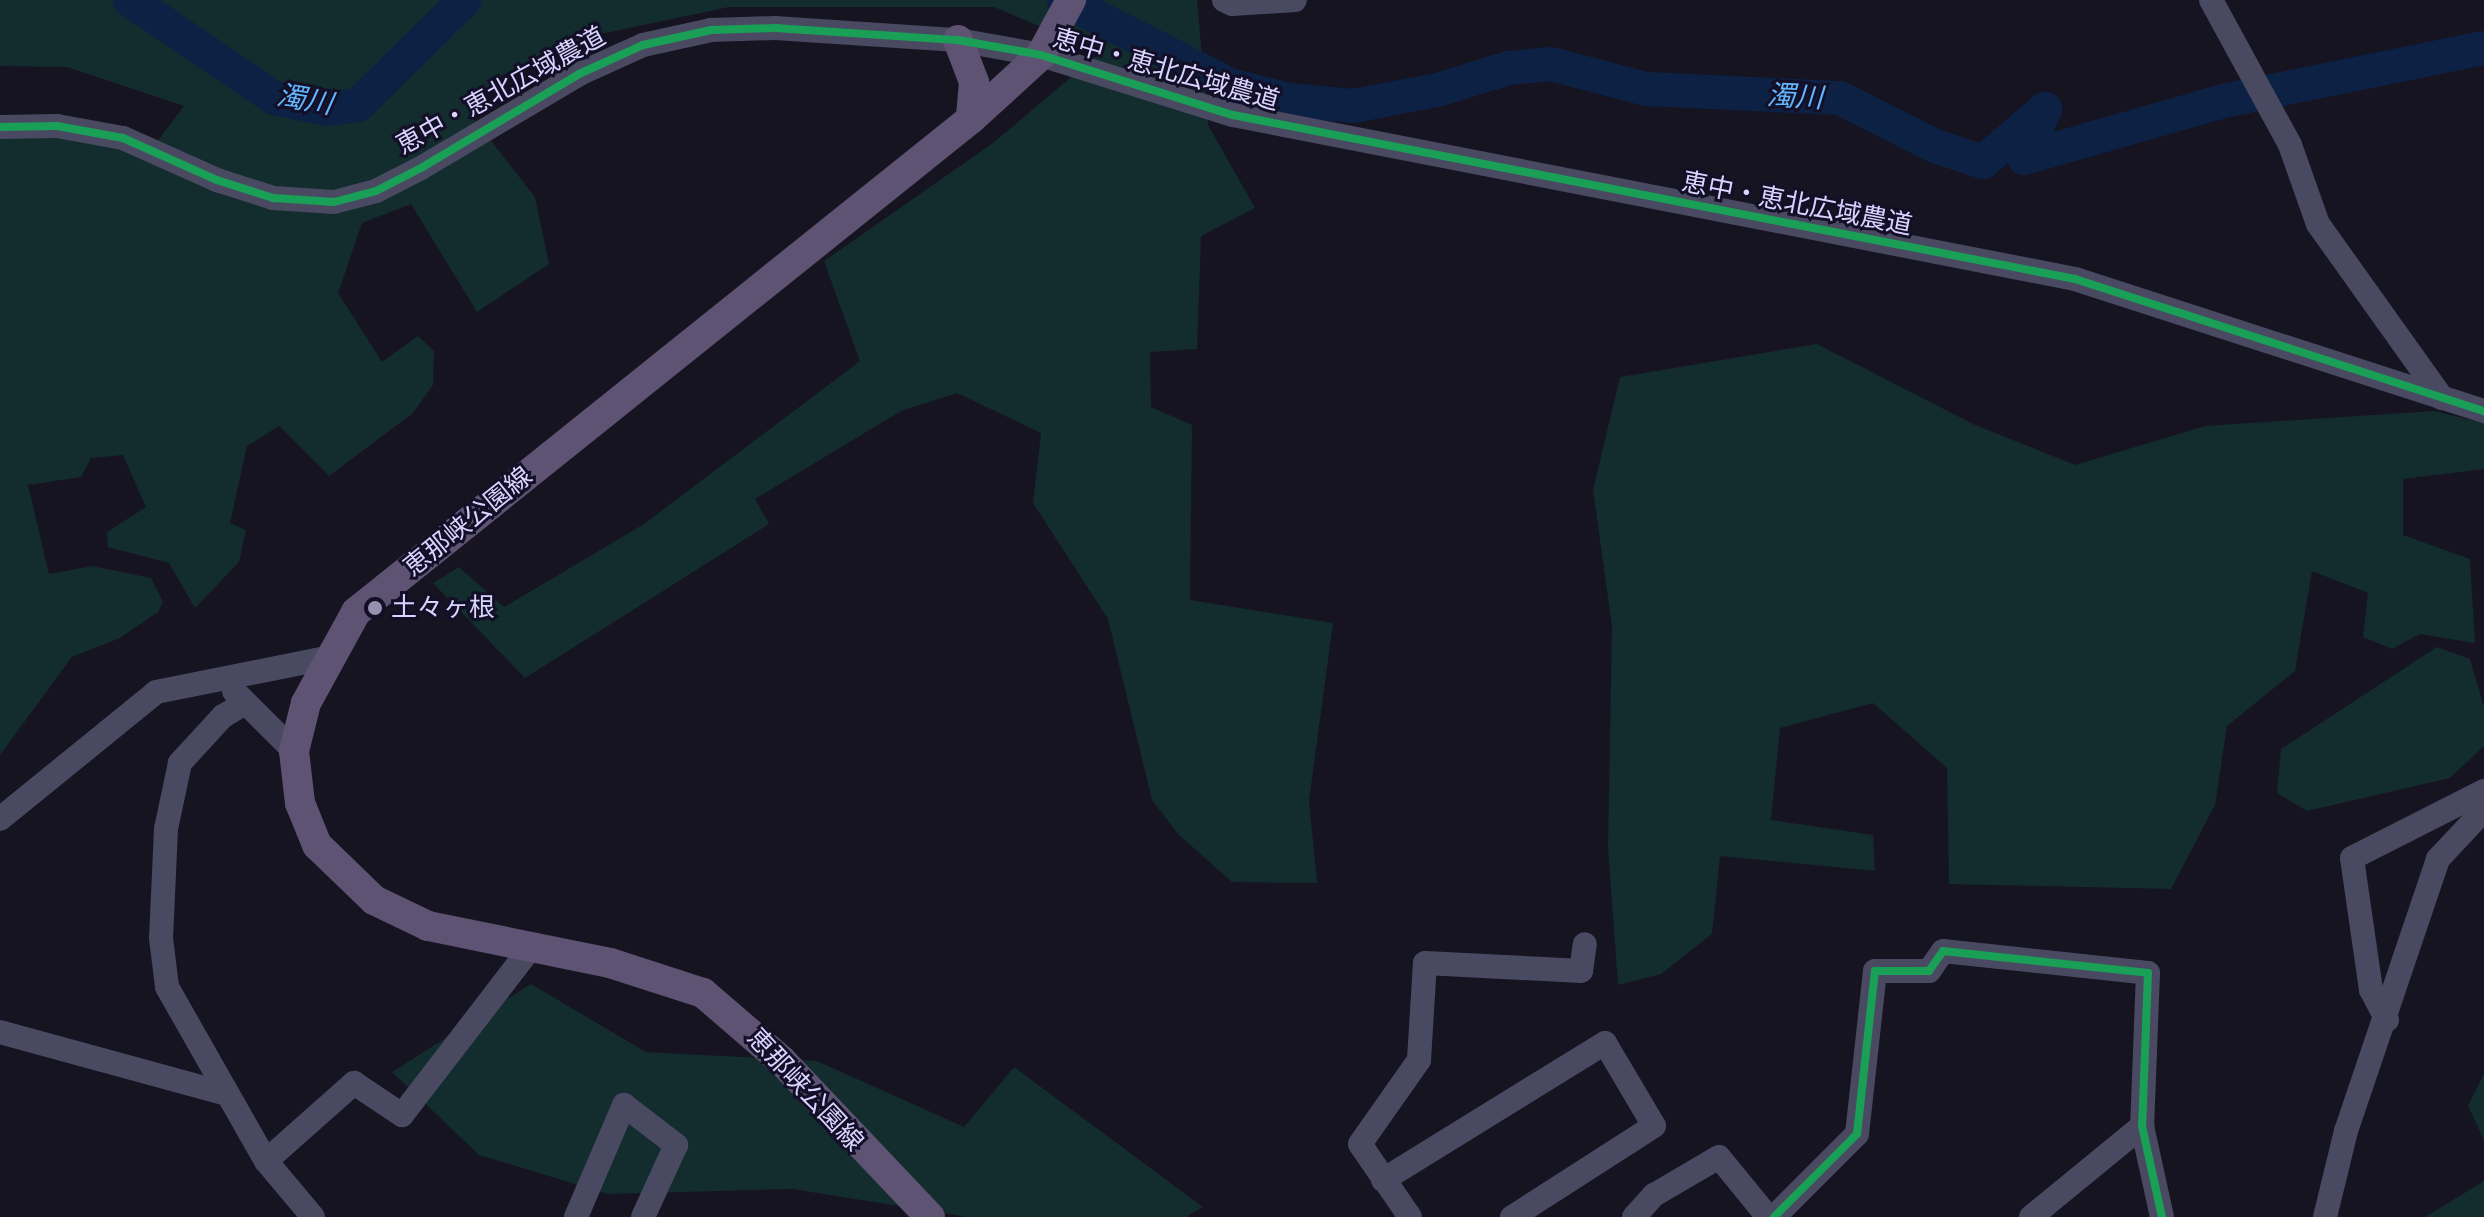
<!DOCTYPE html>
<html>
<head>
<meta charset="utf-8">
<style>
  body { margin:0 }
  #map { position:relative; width:2484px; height:1217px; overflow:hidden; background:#161421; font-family:Cabin,"Noto Sans JP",sans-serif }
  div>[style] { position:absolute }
  .green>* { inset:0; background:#132c2d }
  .river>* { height:34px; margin:-17px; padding:0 17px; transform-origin:17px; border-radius:17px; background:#0d2144 }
  .minor>* { height:24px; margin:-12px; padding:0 12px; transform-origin:12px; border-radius:12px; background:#4a4962 }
  .major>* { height:30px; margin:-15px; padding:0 15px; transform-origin:15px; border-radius:15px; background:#5e5373 }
  .cycleway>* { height:8px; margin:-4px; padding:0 4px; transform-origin:4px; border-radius:4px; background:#1a9f57 }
  .dots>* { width:22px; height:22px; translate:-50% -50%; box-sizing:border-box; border:4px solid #130f26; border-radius:50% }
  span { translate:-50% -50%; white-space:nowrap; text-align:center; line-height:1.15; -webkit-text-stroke:6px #130f26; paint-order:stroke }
  .street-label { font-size:26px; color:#d9d4ff }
  .poi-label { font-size:26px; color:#d9d4ff }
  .left { translate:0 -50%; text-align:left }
  .water-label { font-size:28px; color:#62b6ff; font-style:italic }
</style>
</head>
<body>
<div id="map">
  <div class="green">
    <i style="clip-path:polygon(0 0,1197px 0,1208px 125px,1255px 208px,1201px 236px,1197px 349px,1150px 352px,1151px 407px,1192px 425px,1190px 600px,1333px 623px,1309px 801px,1317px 883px,1232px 882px,1179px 835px,1152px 800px,1108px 619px,1033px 503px,1041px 433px,957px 393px,901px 411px,755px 499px,769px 524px,525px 678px,433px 583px,459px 567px,504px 607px,644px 524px,860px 361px,824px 261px,993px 143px,1101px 52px,994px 7px,729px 7px,591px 36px,494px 79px,471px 115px,535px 197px,549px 264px,477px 312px,411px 204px,362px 223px,338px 293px,382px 362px,418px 336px,434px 351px,433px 385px,413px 413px,329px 476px,279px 426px,247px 446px,230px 523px,246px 530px,239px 562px,195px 608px,169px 563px,108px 547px,107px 532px,146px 507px,123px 455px,91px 458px,81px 477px,28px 485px,49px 574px,92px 566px,151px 578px,163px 602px,158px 612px,120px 638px,72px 657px,0 755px,0 133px,57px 133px,147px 155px,184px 106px,67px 67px,0 66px)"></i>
    <i style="clip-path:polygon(1817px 344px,1975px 425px,2075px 465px,2205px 426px,2434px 411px,2484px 423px,2484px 469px,2403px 479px,2403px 535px,2470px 559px,2475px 643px,2420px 634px,2392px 649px,2363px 637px,2368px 593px,2312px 571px,2295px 671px,2227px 726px,2215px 805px,2171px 889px,1949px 884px,1947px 768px,1873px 703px,1780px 728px,1771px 820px,1873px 835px,1875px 871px,1720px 856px,1712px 934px,1661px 974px,1618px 985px,1608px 847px,1612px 626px,1593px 490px,1620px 377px)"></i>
    <i style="clip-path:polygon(2437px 647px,2470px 659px,2484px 707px,2484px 746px,2450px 778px,2307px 811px,2277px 793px,2281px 749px)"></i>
    <i style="clip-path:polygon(531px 984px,646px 1052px,817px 1061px,964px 1127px,1014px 1067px,1203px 1207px,1186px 1217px,968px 1217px,792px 1189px,608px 1194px,479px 1155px,392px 1072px)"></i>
    <i style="clip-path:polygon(2484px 1074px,2484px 1140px,2468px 1106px)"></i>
    <i style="clip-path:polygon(2484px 1181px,2484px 1217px,2425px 1217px)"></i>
  </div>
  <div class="river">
    <i style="left:130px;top:0;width:174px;rotate:34.2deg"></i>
    <i style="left:274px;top:98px;width:54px;rotate:11.7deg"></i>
    <i style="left:327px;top:109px;width:31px;rotate:-7deg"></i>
    <i style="left:358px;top:105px;width:150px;rotate:-44.5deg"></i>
    <i style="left:1064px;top:0;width:186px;rotate:27.1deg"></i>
    <i style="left:1230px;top:85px;width:61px;rotate:14.3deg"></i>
    <i style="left:1289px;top:100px;width:64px;rotate:5.4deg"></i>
    <i style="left:1353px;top:106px;width:86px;rotate:-10.8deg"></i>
    <i style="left:1437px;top:90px;width:75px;rotate:-17deg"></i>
    <i style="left:1509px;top:68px;width:42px;rotate:-5.4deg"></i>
    <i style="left:1551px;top:64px;width:98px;rotate:14.7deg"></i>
    <i style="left:1646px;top:89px;width:194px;rotate:2.7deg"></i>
    <i style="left:1840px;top:98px;width:106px;rotate:26.8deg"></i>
    <i style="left:1935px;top:146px;width:51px;rotate:18.4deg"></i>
    <i style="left:1983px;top:162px;width:82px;rotate:-40.5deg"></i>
    <i style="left:2045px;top:109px;width:53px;rotate:113.2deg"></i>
    <i style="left:2024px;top:158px;width:212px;rotate:-15.9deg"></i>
    <i style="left:2228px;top:100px;width:261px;rotate:-11.5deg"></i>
  </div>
  <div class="minor">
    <i style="left:1224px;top:0;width:9px;rotate:27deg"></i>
    <i style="left:1232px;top:4px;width:63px;rotate:-3.6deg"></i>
    <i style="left:2211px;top:0;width:165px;rotate:61.4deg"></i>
    <i style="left:2290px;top:145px;width:84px;rotate:70.5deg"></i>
    <i style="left:2318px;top:224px;width:214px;rotate:54.5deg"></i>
    <i style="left:0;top:127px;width:57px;rotate:-1deg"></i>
    <i style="left:57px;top:126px;width:67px;rotate:10.3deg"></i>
    <i style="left:123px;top:138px;width:103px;rotate:24.1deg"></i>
    <i style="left:217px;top:180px;width:59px;rotate:17.8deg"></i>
    <i style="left:273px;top:198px;width:61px;rotate:3.8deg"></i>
    <i style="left:334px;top:202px;width:43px;rotate:-14.7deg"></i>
    <i style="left:376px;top:191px;width:51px;rotate:-27.1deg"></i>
    <i style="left:421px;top:168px;width:184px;rotate:-30.7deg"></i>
    <i style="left:579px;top:74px;width:70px;rotate:-24.4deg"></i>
    <i style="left:643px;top:45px;width:70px;rotate:-12.4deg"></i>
    <i style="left:711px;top:30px;width:64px;rotate:-1.8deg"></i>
    <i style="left:775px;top:28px;width:183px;rotate:3.8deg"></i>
    <i style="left:958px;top:40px;width:84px;rotate:10.2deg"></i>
    <i style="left:1041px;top:55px;width:201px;rotate:17.4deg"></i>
    <i style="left:1233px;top:115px;width:858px;rotate:11.02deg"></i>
    <i style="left:2075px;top:279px;width:430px;rotate:17.9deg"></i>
    <i style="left:234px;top:691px;width:85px;rotate:45deg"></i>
    <i style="left:245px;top:703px;width:26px;rotate:149deg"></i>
    <i style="left:223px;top:716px;width:64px;rotate:132.5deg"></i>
    <i style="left:180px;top:763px;width:67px;rotate:102deg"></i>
    <i style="left:166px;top:829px;width:109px;rotate:92.6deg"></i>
    <i style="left:161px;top:938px;width:49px;rotate:83deg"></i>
    <i style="left:167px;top:987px;width:200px;rotate:60.4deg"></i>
    <i style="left:266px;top:1161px;width:73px;rotate:50deg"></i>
    <i style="left:0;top:819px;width:201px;rotate:-39.1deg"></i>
    <i style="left:156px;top:692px;width:178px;rotate:-11.3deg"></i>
    <i style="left:2387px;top:1020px;width:34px;rotate:-118deg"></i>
    <i style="left:2371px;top:990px;width:133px;rotate:-98.2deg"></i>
    <i style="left:2352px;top:858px;width:148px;rotate:-26.9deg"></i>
    <i style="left:0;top:1032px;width:235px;rotate:15.3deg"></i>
    <i style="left:266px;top:1161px;width:118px;rotate:-41.6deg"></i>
    <i style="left:354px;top:1083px;width:58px;rotate:33.7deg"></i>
    <i style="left:402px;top:1115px;width:213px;rotate:-52.4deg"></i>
    <i style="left:1383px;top:1180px;width:261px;rotate:-31.7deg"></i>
    <i style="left:1605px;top:1043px;width:96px;rotate:59.4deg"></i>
    <i style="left:1654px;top:1126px;width:169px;rotate:147.3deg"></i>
    <i style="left:576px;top:1217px;width:122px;rotate:-66.8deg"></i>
    <i style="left:624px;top:1105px;width:66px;rotate:37.6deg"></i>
    <i style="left:676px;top:1145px;width:79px;rotate:114.6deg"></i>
    <i style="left:1410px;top:1217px;width:88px;rotate:-124.4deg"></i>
    <i style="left:1360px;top:1144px;width:103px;rotate:-54.9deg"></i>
    <i style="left:1419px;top:1060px;width:97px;rotate:-86.5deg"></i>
    <i style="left:1425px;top:963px;width:156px;rotate:2.9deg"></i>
    <i style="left:1581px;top:971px;width:27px;rotate:-82deg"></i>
    <i style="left:1634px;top:1217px;width:30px;rotate:-48deg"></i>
    <i style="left:1654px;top:1195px;width:75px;rotate:-30.3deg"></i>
    <i style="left:1719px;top:1157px;width:77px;rotate:50.8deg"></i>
    <i style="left:1774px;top:1217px;width:117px;rotate:-45deg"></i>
    <i style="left:1857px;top:1134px;width:164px;rotate:-83.7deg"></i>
    <i style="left:1875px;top:971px;width:54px"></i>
    <i style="left:1929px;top:971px;width:24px;rotate:-55deg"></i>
    <i style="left:1943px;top:951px;width:206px;rotate:6.1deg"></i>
    <i style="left:2148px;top:973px;width:153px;rotate:92.2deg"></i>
    <i style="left:2142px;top:1126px;width:93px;rotate:77.6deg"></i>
    <i style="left:2031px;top:1217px;width:144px;rotate:-39.3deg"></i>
    <i style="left:2325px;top:1217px;width:89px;rotate:-76.3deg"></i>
    <i style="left:2346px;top:1131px;width:287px;rotate:-71.3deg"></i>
    <i style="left:2438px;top:859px;width:67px;rotate:-46.8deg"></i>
  </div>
  <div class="major">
    <i style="left:958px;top:40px;width:45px;rotate:69.1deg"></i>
    <i style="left:974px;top:82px;width:37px;rotate:95deg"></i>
    <i style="left:930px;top:1217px;width:216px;rotate:-133.5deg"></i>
    <i style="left:781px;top:1060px;width:103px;rotate:-139.3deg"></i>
    <i style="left:703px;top:993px;width:98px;rotate:-162.1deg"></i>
    <i style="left:610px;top:963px;width:186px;rotate:-168.5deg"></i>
    <i style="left:428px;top:926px;width:60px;rotate:-154.3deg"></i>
    <i style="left:374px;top:900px;width:79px;rotate:-136deg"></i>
    <i style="left:317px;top:845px;width:45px;rotate:-112deg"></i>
    <i style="left:300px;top:803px;width:52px;rotate:-96.6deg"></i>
    <i style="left:294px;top:751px;width:49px;rotate:-76deg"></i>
    <i style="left:306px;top:703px;width:104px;rotate:-61.2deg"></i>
    <i style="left:356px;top:612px;width:788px;rotate:-38.72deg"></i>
    <i style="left:971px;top:119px;width:95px;rotate:-42.4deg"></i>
    <i style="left:1041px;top:55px;width:63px;rotate:-61.4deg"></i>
  </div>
  <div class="cycleway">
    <i style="left:0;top:127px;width:57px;rotate:-1deg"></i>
    <i style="left:57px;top:126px;width:67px;rotate:10.3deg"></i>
    <i style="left:123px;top:138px;width:103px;rotate:24.1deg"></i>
    <i style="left:217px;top:180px;width:59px;rotate:17.8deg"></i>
    <i style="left:273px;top:198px;width:61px;rotate:3.8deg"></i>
    <i style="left:334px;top:202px;width:43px;rotate:-14.7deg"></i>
    <i style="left:376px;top:191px;width:51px;rotate:-27.1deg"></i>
    <i style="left:421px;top:168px;width:184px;rotate:-30.7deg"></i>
    <i style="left:579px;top:74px;width:70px;rotate:-24.4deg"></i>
    <i style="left:643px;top:45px;width:70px;rotate:-12.4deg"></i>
    <i style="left:711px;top:30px;width:64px;rotate:-1.8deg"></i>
    <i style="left:775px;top:28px;width:183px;rotate:3.8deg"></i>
    <i style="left:958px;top:40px;width:84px;rotate:10.2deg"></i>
    <i style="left:1041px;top:55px;width:201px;rotate:17.4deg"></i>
    <i style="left:1233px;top:115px;width:858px;rotate:11.02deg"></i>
    <i style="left:2075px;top:279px;width:430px;rotate:17.9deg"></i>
    <i style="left:1774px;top:1217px;width:117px;rotate:-45deg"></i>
    <i style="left:1857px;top:1134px;width:164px;rotate:-83.7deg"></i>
    <i style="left:1875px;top:971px;width:54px"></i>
    <i style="left:1929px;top:971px;width:24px;rotate:-55deg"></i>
    <i style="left:1943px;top:951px;width:206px;rotate:6.1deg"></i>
    <i style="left:2148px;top:973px;width:153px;rotate:92.2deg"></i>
    <i style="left:2142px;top:1126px;width:93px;rotate:77.6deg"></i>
  </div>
  <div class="dots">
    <i style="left:375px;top:608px;background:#9591b1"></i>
  </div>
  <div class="street-label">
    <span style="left:1166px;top:70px;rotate:16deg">恵中・恵北広域農道</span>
    <span style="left:501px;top:91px;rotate:-29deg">恵中・恵北広域農道</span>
    <span style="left:1797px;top:204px;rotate:11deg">恵中・恵北広域農道</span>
    <span style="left:468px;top:522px;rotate:-39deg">恵那峡公園線</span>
    <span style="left:805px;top:1090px;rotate:47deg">恵那峡公園線</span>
  </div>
  <div class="poi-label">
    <span class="left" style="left:391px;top:608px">土々ヶ根</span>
  </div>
  <div class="water-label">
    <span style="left:1795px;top:96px;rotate:3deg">濁川</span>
    <span style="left:305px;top:99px;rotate:10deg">濁川</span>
  </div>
</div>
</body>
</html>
